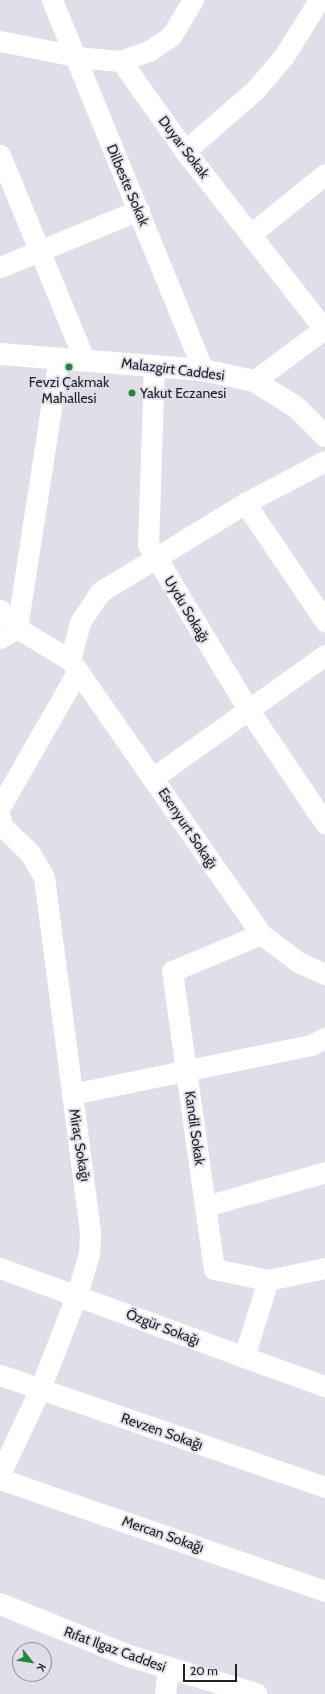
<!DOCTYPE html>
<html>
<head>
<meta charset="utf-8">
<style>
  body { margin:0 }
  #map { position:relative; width:325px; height:1694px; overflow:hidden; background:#e1dee9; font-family:Cabin,sans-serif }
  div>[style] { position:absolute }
  .street>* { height:21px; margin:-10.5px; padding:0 10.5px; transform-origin:10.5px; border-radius:10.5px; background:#fff }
  .secondary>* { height:22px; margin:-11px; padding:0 11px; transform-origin:11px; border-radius:11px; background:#fff }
  .dots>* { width:11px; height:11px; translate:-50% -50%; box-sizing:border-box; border:2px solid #e1dee9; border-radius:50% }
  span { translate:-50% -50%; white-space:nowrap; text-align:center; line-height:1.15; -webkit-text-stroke:3.5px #e1dee9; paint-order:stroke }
  .street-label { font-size:14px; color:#222125 }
  .poi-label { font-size:14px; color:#222125 }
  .left { translate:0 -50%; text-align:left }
  .north { position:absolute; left:12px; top:1642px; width:40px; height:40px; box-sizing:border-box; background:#e1dee9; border:1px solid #95929b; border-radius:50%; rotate:120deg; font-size:11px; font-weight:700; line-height:16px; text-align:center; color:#222125 }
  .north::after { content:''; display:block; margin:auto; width:14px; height:18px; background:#1f873c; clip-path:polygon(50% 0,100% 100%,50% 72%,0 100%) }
  .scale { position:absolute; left:183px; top:1664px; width:54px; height:18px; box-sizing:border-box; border:2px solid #222125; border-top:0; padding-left:5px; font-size:12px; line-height:14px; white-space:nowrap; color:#222125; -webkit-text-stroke:3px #e1dee9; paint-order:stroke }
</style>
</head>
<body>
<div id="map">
  <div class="street">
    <i style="left:52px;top:0;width:400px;rotate:67.8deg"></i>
    <i style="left:0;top:41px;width:88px;rotate:11.2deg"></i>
    <i style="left:86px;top:58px;width:35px;rotate:5deg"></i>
    <i style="left:121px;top:61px;width:110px;rotate:54.6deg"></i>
    <i style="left:185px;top:151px;width:226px;rotate:52deg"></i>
    <i style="left:121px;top:61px;width:30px;rotate:-20deg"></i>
    <i style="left:149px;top:51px;width:27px;rotate:-34deg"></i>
    <i style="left:171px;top:36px;width:42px;rotate:-58.6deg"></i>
    <i style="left:185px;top:151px;width:94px;rotate:-41.1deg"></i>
    <i style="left:256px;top:89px;width:43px;rotate:-49.7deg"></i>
    <i style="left:284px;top:56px;width:66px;rotate:-58deg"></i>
    <i style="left:0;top:155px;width:221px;rotate:67.6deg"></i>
    <i style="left:252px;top:233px;width:94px;rotate:-38.9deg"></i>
    <i style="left:0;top:267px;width:150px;rotate:-22.3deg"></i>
    <i style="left:154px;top:365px;width:179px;rotate:91.9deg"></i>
    <i style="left:148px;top:544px;width:193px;rotate:58.8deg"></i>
    <i style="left:248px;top:709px;width:138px;rotate:56deg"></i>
    <i style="left:254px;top:381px;width:89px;rotate:-36.7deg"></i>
    <i style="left:245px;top:503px;width:143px;rotate:55.9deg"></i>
    <i style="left:0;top:610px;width:25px;rotate:47deg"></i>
    <i style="left:17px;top:628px;width:62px;rotate:31.1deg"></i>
    <i style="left:70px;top:660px;width:334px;rotate:55.1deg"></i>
    <i style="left:261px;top:934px;width:46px;rotate:37.1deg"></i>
    <i style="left:298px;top:962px;width:30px;rotate:24deg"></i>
    <i style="left:17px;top:628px;width:273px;rotate:-81.2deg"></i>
    <i style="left:0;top:638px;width:20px;rotate:-30deg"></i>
    <i style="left:70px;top:660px;width:39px;rotate:-75deg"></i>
    <i style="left:80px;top:622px;width:36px;rotate:-56deg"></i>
    <i style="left:100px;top:592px;width:170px;rotate:-31.5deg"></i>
    <i style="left:245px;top:503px;width:90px;rotate:-27.7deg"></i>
    <i style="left:154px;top:777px;width:210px;rotate:-35.5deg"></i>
    <i style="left:0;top:807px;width:157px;rotate:-60.2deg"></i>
    <i style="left:0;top:817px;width:9px;rotate:77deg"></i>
    <i style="left:2px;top:826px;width:39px;rotate:44deg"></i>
    <i style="left:30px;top:853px;width:28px;rotate:60deg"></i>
    <i style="left:44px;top:877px;width:357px;rotate:82.6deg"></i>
    <i style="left:90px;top:1231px;width:23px;rotate:92deg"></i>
    <i style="left:89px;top:1254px;width:42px;rotate:106.7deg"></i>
    <i style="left:77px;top:1294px;width:102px;rotate:111.3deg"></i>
    <i style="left:40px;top:1389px;width:94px;rotate:115.2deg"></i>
    <i style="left:261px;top:934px;width:96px;rotate:157.4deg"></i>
    <i style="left:172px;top:971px;width:301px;rotate:82deg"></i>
    <i style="left:214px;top:1269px;width:55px;rotate:11.5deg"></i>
    <i style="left:268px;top:1280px;width:58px;rotate:-11.9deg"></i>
    <i style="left:72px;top:1094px;width:244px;rotate:-11.6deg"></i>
    <i style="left:311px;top:1045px;width:16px;rotate:-27deg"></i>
    <i style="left:206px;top:1206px;width:124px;rotate:-15.9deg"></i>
    <i style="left:0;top:1268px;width:346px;rotate:20deg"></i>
    <i style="left:244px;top:1357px;width:81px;rotate:-72.7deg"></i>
    <i style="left:0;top:1375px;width:344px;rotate:19deg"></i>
    <i style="left:0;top:1479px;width:344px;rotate:19deg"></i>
    <i style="left:165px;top:1694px;width:25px;rotate:-83deg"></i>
  </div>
  <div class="secondary">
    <i style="left:0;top:354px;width:204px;rotate:4.5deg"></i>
    <i style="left:203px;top:370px;width:52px;rotate:12.2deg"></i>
    <i style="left:254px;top:381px;width:49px;rotate:31.8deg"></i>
    <i style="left:296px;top:407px;width:41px;rotate:45deg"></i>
    <i style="left:0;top:1604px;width:139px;rotate:22deg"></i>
    <i style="left:129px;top:1656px;width:133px;rotate:16.7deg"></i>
  </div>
  <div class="dots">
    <i style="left:69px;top:367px;background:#1f873c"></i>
    <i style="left:132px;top:393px;background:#1f873c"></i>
  </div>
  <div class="street-label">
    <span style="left:184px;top:147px;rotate:53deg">Duyar Sokak</span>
    <span style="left:128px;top:185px;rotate:67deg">Dilbeste Sokak</span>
    <span style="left:173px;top:369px;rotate:7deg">Malazgirt Caddesi</span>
    <span style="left:187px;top:609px;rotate:59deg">Uydu Sokağı</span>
    <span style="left:188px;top:828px;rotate:56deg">Esenyurt Sokağı</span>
    <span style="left:195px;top:1128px;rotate:82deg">Kandil Sokak</span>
    <span style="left:80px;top:1145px;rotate:81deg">Miraç Sokağı</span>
    <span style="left:163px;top:1327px;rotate:21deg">Özgür Sokağı</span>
    <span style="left:162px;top:1431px;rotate:19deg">Revzen Sokağı</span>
    <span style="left:163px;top:1534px;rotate:19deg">Mercan Sokağı</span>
    <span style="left:115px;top:1649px;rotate:20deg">Rıfat Ilgaz Caddesi</span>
  </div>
  <div class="poi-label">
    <span style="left:69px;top:390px">Fevzi Çakmak<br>Mahallesi</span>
    <span class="left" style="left:140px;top:393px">Yakut Eczanesi</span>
  </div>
  <div class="north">K</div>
  <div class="scale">20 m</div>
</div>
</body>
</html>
